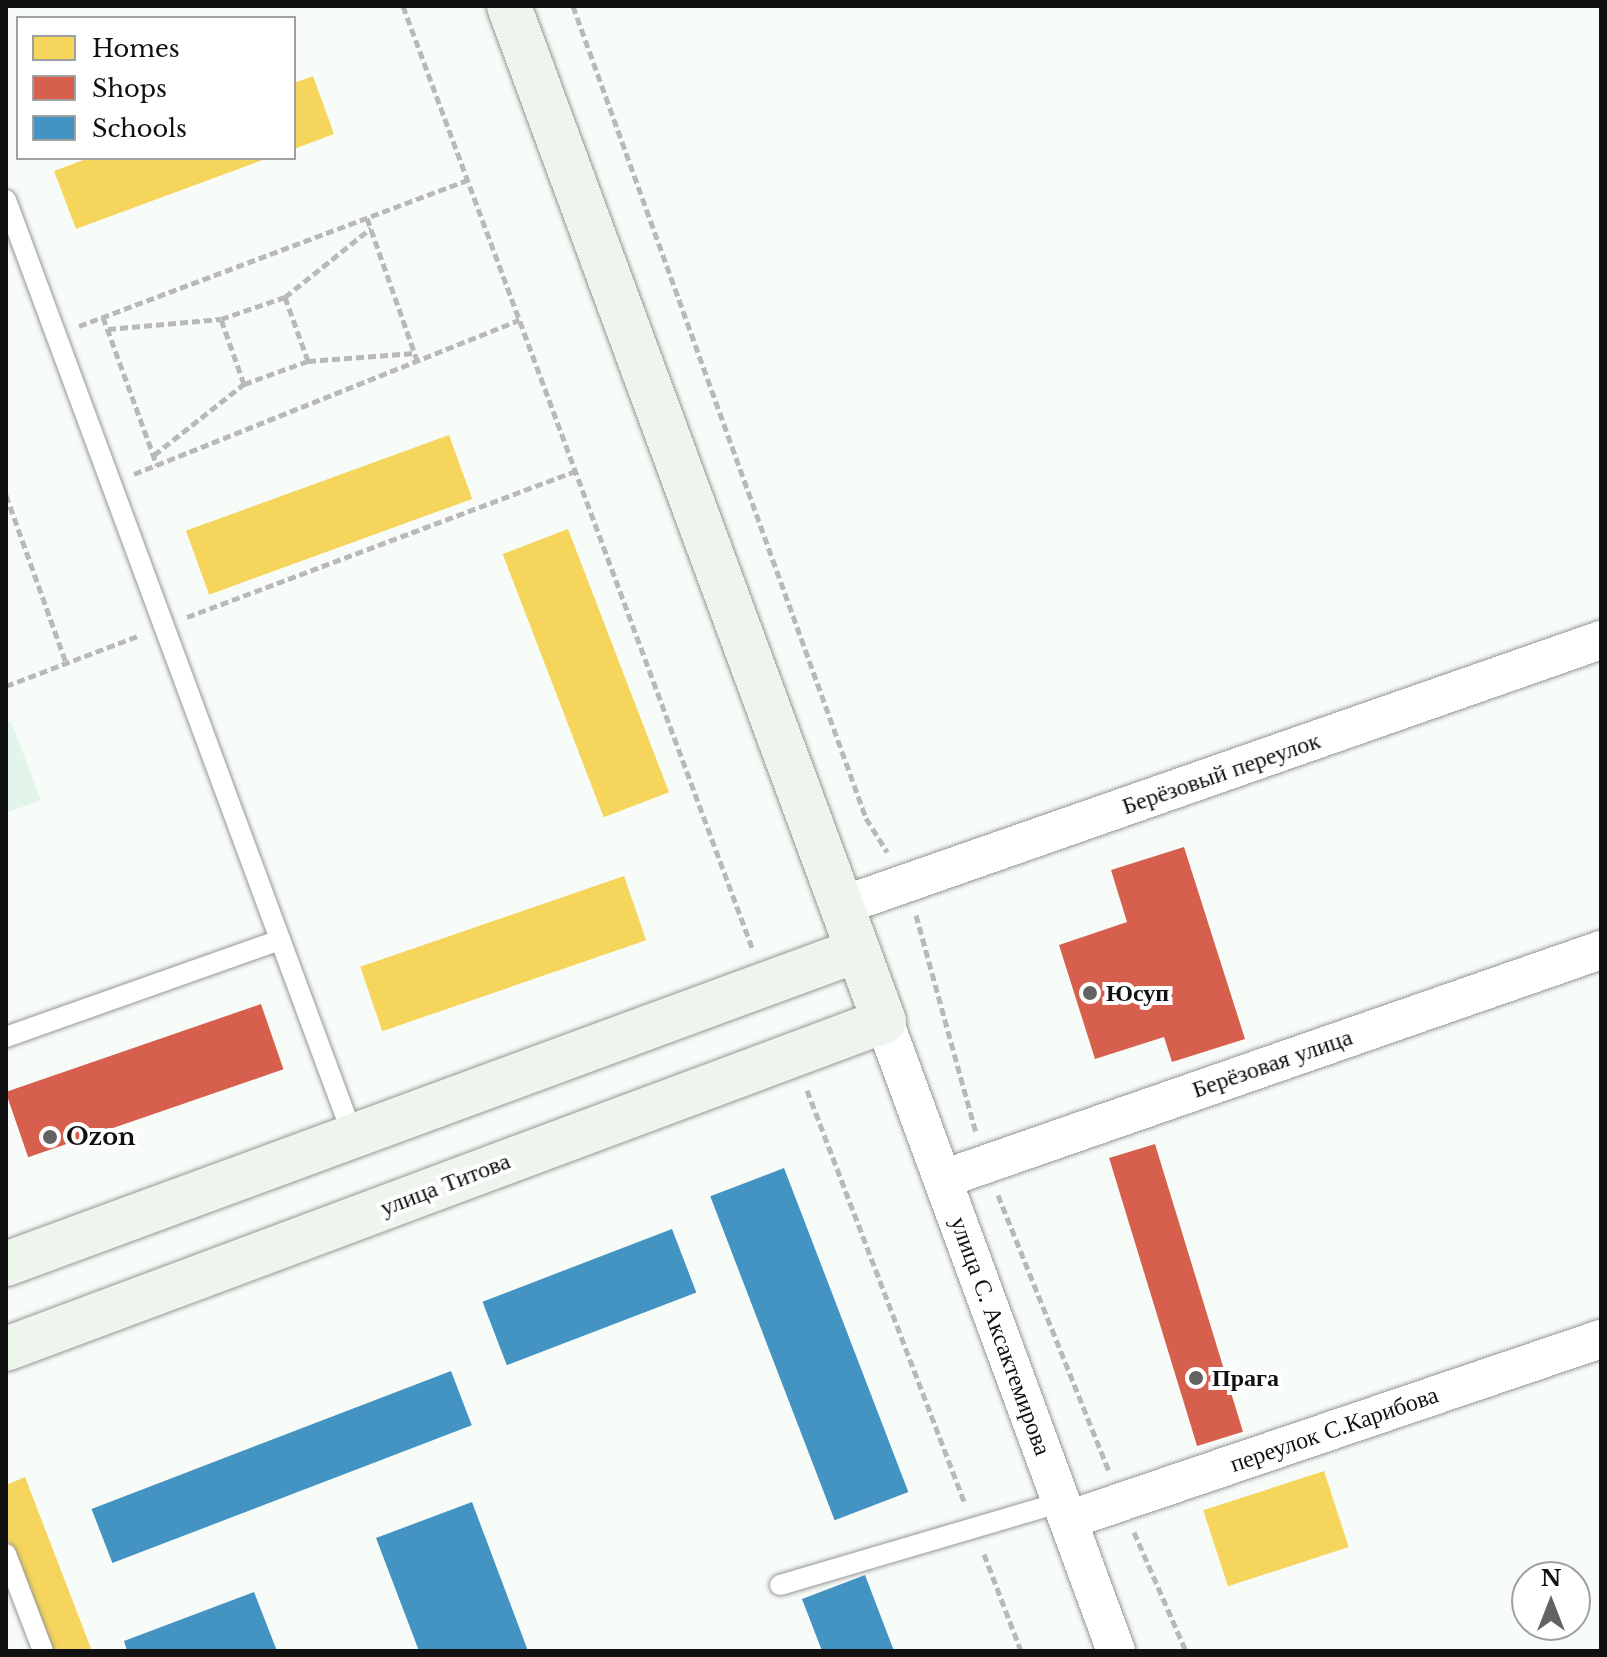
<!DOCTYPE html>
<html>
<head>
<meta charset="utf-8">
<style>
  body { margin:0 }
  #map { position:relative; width:1607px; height:1657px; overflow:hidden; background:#f8fcf8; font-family:"Libre Baskerville",serif }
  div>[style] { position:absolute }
  .pitch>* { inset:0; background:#e3f5eb }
  .homes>* { inset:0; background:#f6d55c; transform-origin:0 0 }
  .shops>* { inset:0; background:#d6604d; transform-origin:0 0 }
  .schools>* { inset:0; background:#4393c3; transform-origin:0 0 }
  .path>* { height:5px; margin-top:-2.5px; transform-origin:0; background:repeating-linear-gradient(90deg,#b8b9b8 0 8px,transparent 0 12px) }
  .roads { filter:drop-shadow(0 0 2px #959795) drop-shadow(0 0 2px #959795) }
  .lane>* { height:20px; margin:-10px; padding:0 10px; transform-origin:10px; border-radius:10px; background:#fefffe }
  .street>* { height:38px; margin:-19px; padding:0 19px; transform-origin:19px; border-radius:19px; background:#fefffe }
  .secondary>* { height:44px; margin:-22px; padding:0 22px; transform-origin:22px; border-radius:22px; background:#edf5ed }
  .dots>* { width:22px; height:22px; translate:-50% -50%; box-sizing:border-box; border:4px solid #fff; border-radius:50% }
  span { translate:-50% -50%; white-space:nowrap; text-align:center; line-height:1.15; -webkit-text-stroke:8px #fff; paint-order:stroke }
  .street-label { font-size:24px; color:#111 }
  .poi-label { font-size:24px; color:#111; font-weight:700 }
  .left { translate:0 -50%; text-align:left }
  .frame { position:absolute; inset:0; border:8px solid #111; pointer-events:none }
  .legend { position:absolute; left:16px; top:16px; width:280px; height:144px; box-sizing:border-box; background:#fff; border:2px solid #a0a0a0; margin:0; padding:10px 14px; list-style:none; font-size:24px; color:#111 }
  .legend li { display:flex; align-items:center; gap:16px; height:40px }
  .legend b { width:40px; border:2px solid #a0a0a0 }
  .north { position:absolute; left:1511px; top:1561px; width:80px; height:80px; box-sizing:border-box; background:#fff; border:2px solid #a0a0a0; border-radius:50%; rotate:0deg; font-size:22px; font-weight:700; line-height:32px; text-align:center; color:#111 }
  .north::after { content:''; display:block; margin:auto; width:28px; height:36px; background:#626362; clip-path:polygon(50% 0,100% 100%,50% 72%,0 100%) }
</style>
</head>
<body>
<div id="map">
  <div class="pitch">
    <i style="clip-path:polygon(11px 721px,41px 800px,6px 813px,6px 723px)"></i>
  </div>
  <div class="homes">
    <i style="clip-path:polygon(313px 76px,334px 134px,294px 149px,294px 83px)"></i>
    <i style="clip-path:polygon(89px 158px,268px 158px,76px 229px,54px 171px)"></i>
    <i style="left:449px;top:435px;width:68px;height:280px;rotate:70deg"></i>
    <i style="left:568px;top:529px;width:282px;height:70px;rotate:69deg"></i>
    <i style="left:624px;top:876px;width:68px;height:279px;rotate:71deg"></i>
    <i style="left:1324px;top:1471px;width:80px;height:127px;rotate:72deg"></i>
    <i style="clip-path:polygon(25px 1477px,92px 1651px,51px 1651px,6px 1535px,6px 1485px)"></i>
  </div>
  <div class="shops">
    <i style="clip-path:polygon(1184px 847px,1245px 1039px,1172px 1062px,1164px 1037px,1095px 1059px,1059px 945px,1127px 922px,1111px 870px)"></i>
    <i style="left:261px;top:1004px;width:69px;height:270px;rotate:71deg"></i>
    <i style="left:1155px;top:1144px;width:301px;height:48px;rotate:73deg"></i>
  </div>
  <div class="schools">
    <i style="left:784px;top:1168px;width:347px;height:79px;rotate:69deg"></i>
    <i style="left:672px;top:1229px;width:68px;height:203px;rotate:69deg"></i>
    <i style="left:451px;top:1371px;width:58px;height:385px;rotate:69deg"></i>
    <i style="clip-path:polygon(472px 1502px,528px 1651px,419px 1651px,376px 1538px)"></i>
    <i style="clip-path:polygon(865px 1575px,894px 1651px,822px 1651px,802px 1599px)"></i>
    <i style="clip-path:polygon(254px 1592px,277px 1651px,127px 1651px,124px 1641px)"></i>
  </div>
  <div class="path">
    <i style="left:403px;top:6px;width:1007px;rotate:69.66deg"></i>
    <i style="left:573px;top:6px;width:863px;rotate:70.16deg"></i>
    <i style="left:866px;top:818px;width:40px;rotate:58deg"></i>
    <i style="left:367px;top:218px;width:151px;rotate:70.6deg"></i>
    <i style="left:285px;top:297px;width:110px;rotate:-38.7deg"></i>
    <i style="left:103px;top:317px;width:158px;rotate:70deg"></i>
    <i style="left:79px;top:326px;width:415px;rotate:-20.6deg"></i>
    <i style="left:108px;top:329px;width:113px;rotate:-5.1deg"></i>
    <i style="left:221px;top:319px;width:68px;rotate:-19deg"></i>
    <i style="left:285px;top:297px;width:68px;rotate:70.2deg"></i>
    <i style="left:308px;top:361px;width:68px;rotate:160.2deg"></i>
    <i style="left:244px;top:384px;width:69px;rotate:-109.5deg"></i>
    <i style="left:308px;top:361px;width:107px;rotate:-4.3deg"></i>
    <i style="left:154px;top:455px;width:115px;rotate:-38.3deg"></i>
    <i style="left:134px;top:474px;width:415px;rotate:-21.8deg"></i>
    <i style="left:6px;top:495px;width:178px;rotate:70.3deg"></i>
    <i style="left:187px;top:617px;width:415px;rotate:-20.6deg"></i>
    <i style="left:6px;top:686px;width:143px;rotate:-20.8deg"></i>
    <i style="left:916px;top:915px;width:226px;rotate:74.6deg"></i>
    <i style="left:807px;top:1090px;width:442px;rotate:69.1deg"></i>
    <i style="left:998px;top:1195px;width:297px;rotate:68.1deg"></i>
    <i style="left:1134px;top:1532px;width:130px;rotate:66.4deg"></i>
    <i style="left:984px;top:1554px;width:104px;rotate:69.1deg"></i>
  </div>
  <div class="roads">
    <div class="lane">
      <i style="left:6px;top:200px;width:998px;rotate:69.66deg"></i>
      <i style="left:6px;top:1037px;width:291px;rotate:-19.5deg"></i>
      <i style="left:6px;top:1554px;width:104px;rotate:69.1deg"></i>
      <i style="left:780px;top:1585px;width:294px;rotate:-16.4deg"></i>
    </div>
    <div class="street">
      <i style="left:841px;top:906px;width:805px;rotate:-19.29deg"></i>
      <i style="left:884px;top:1021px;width:671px;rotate:69.78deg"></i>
      <i style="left:943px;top:1179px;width:697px;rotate:-19.19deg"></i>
      <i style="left:1068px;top:1520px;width:563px;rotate:-18.76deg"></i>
    </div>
    <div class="secondary">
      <i style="left:6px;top:1264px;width:908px;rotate:-20.23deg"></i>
      <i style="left:6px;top:1349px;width:937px;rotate:-20.48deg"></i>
      <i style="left:884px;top:1021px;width:1082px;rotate:-110.28deg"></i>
    </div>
  </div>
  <div class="dots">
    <i style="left:1090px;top:993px;background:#626362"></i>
    <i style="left:50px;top:1137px;background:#626362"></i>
    <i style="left:1196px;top:1378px;background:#626362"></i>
  </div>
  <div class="street-label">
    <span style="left:1221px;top:773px;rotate:-19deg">Берёзовый переулок</span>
    <span style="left:1272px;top:1063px;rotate:-19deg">Берёзовая улица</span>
    <span style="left:445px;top:1184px;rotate:-21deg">улица Титова</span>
    <span style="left:1001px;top:1336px;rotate:70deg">улица С. Аксактемирова</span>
    <span style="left:1334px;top:1429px;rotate:-19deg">переулок С.Карибова</span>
  </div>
  <div class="poi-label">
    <span class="left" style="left:1106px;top:993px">Юсуп</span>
    <span class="left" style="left:66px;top:1137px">Ozon</span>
    <span class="left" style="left:1212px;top:1378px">Прага</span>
  </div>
  <div class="frame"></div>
  <ul class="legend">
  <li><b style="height:22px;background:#f6d55c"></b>Homes</li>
  <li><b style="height:22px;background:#d6604d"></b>Shops</li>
  <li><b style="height:22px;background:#4393c3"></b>Schools</li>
  </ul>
  <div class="north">N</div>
</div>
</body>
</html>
